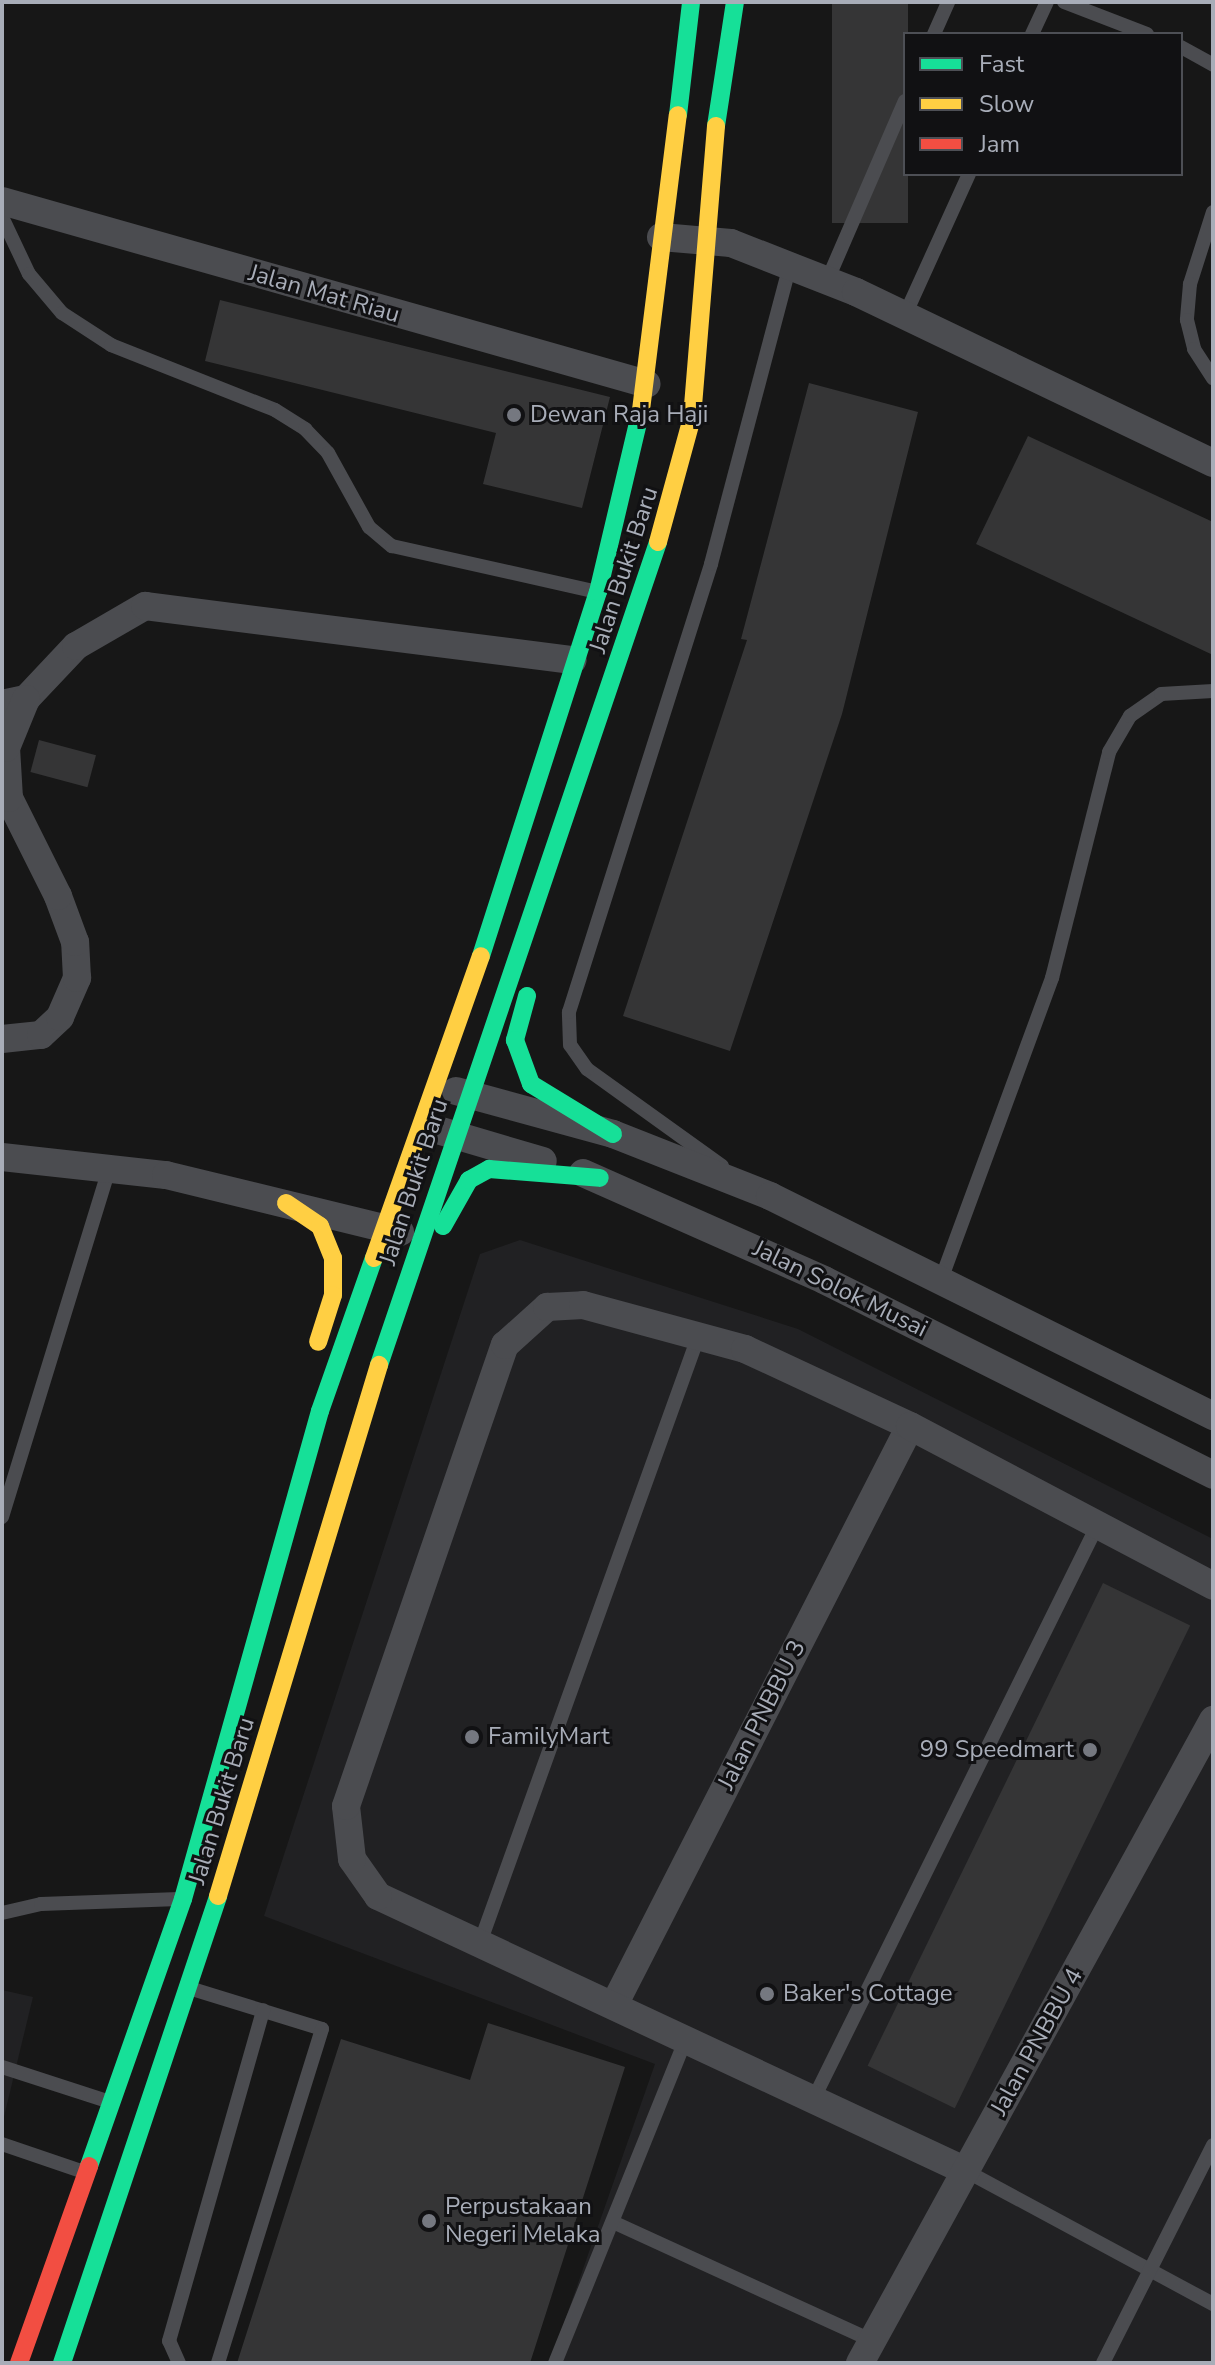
<!DOCTYPE html>
<html>
<head>
<meta charset="utf-8">
<style>
  body { margin:0 }
  #map { position:relative; width:1215px; height:2365px; overflow:hidden; background:#171717; font-family:"Nunito Sans",sans-serif }
  div>[style] { position:absolute }
  .built>* { inset:0; background:#212123 }
  .building>* { inset:0; background:#353536; transform-origin:0 0 }
  .lane>* { height:14px; margin:-7px; padding:0 7px; transform-origin:7px; border-radius:7px; background:#4b4c50 }
  .street>* { height:28px; margin:-14px; padding:0 14px; transform-origin:14px; border-radius:14px; background:#4b4c50 }
  .fast>* { height:18px; margin:-9px; padding:0 9px; transform-origin:9px; border-radius:9px; background:#16e098 }
  .slow>* { height:18px; margin:-9px; padding:0 9px; transform-origin:9px; border-radius:9px; background:#ffcf43 }
  .jam>* { height:18px; margin:-9px; padding:0 9px; transform-origin:9px; border-radius:9px; background:#f24e42 }
  .dots>* { width:22px; height:22px; translate:-50% -50%; box-sizing:border-box; border:4px solid #111113; border-radius:50% }
  span { translate:-50% -50%; white-space:nowrap; text-align:center; line-height:1.15; -webkit-text-stroke:6px #111113; paint-order:stroke }
  .street-label { font-size:24px; color:#a8adb8 }
  .poi-label { font-size:24px; color:#a8adb8 }
  .left { translate:0 -50%; text-align:left }
  .right { translate:-100% -50%; text-align:right }
  .frame { position:absolute; inset:0; border:4px solid #a8adb8; pointer-events:none }
  .legend { position:absolute; left:903px; top:32px; width:280px; height:144px; box-sizing:border-box; background:#111113; border:2px solid #4d4f55; margin:0; padding:10px 14px; list-style:none; font-size:24px; color:#a8adb8 }
  .legend li { display:flex; align-items:center; gap:16px; height:40px }
  .legend b { width:40px; border:2px solid #4d4f55 }
</style>
</head>
<body>
<div id="map">
  <div class="built">
    <i style="clip-path:polygon(520px 1240px,798px 1329px,1213px 1539px,1213px 2363px,550px 2363px,655px 2064px,264px 1916px,480px 1254px)"></i>
    <i style="clip-path:polygon(2px 1990px,33px 1997px,2px 2125px)"></i>
  </div>
  <div class="building">
    <i style="left:832px;top:2px;width:76px;height:221px"></i>
    <i style="clip-path:polygon(220px 300px,610px 397px,582px 508px,483px 484px,496px 433px,205px 361px)"></i>
    <i style="clip-path:polygon(809px 383px,918px 412px,842px 714px,730px 1051px,623px 1016px,747px 640px,741px 639px)"></i>
    <i style="clip-path:polygon(1028px 436px,1213px 522px,1213px 655px,976px 544px)"></i>
    <i style="left:39px;top:740px;width:59px;height:33px;rotate:15deg"></i>
    <i style="left:1103px;top:1583px;width:97px;height:537px;rotate:26deg"></i>
    <i style="clip-path:polygon(488px 2023px,625px 2067px,530px 2363px,237px 2363px,341px 2039px,470px 2080px)"></i>
  </div>
  <div class="lane">
    <i style="left:1064px;top:2px;width:89px;rotate:21.1deg"></i>
    <i style="left:934px;top:34px;width:35px;rotate:-66deg"></i>
    <i style="left:1032px;top:34px;width:35px;rotate:-65deg"></i>
    <i style="left:1181px;top:47px;width:37px;rotate:29deg"></i>
    <i style="left:1213px;top:212px;width:76px;rotate:107.7deg"></i>
    <i style="left:1190px;top:284px;width:36px;rotate:95deg"></i>
    <i style="left:1187px;top:320px;width:30px;rotate:76deg"></i>
    <i style="left:1194px;top:349px;width:35px;rotate:57deg"></i>
    <i style="left:2px;top:217px;width:63px;rotate:64.7deg"></i>
    <i style="left:29px;top:274px;width:51px;rotate:49.8deg"></i>
    <i style="left:62px;top:313px;width:59px;rotate:33.1deg"></i>
    <i style="left:111px;top:345px;width:176px;rotate:21.6deg"></i>
    <i style="left:275px;top:410px;width:36px;rotate:32deg"></i>
    <i style="left:305px;top:429px;width:33px;rotate:46deg"></i>
    <i style="left:328px;top:453px;width:85px;rotate:61deg"></i>
    <i style="left:369px;top:527px;width:30px;rotate:40deg"></i>
    <i style="left:392px;top:546px;width:210px;rotate:12.6deg"></i>
    <i style="left:827px;top:281px;width:196px;rotate:-66.6deg"></i>
    <i style="left:905px;top:315px;width:155px;rotate:-65.6deg"></i>
    <i style="left:722px;top:1166px;width:166px;rotate:-144.3deg"></i>
    <i style="left:587px;top:1069px;width:29px;rotate:-125deg"></i>
    <i style="left:570px;top:1045px;width:33px;rotate:-92deg"></i>
    <i style="left:569px;top:1012px;width:470px;rotate:-72.4deg"></i>
    <i style="left:711px;top:564px;width:308px;rotate:-75.2deg"></i>
    <i style="left:942px;top:1277px;width:319px;rotate:-69.8deg"></i>
    <i style="left:1052px;top:978px;width:233px;rotate:-75.8deg"></i>
    <i style="left:1109px;top:752px;width:42px;rotate:-59.7deg"></i>
    <i style="left:1130px;top:716px;width:38px;rotate:-35deg"></i>
    <i style="left:1161px;top:694px;width:52px;rotate:-3.3deg"></i>
    <i style="left:2px;top:1517px;width:367px;rotate:-72.9deg"></i>
    <i style="left:2px;top:1913px;width:40px;rotate:-13deg"></i>
    <i style="left:41px;top:1904px;width:138px;rotate:-2.1deg"></i>
    <i style="left:480px;top:1943px;width:644px;rotate:-70.21deg"></i>
    <i style="left:189px;top:1988px;width:139px;rotate:17.1deg"></i>
    <i style="left:322px;top:2029px;width:350px;rotate:107.3deg"></i>
    <i style="left:2px;top:2067px;width:110px;rotate:17.9deg"></i>
    <i style="left:812px;top:2102px;width:643px;rotate:-63.67deg"></i>
    <i style="left:2px;top:2144px;width:87px;rotate:18.9deg"></i>
    <i style="left:966px;top:2171px;width:281px;rotate:28.3deg"></i>
    <i style="left:615px;top:2223px;width:281px;rotate:24.6deg"></i>
    <i style="left:179px;top:2363px;width:24px;rotate:-114deg"></i>
    <i style="left:169px;top:2341px;width:344px;rotate:-74.1deg"></i>
    <i style="left:555px;top:2363px;width:350px;rotate:-68deg"></i>
    <i style="left:1103px;top:2363px;width:244px;rotate:-63.2deg"></i>
  </div>
  <div class="street">
    <i style="left:2px;top:201px;width:670px;rotate:15.84deg"></i>
    <i style="left:661px;top:237px;width:70px;rotate:4.9deg"></i>
    <i style="left:731px;top:243px;width:134px;rotate:21.4deg"></i>
    <i style="left:856px;top:292px;width:396px;rotate:25.6deg"></i>
    <i style="left:2px;top:704px;width:25px;rotate:-12deg"></i>
    <i style="left:26px;top:699px;width:73px;rotate:-46.7deg"></i>
    <i style="left:76px;top:646px;width:80px;rotate:-30.1deg"></i>
    <i style="left:145px;top:606px;width:431px;rotate:7.2deg"></i>
    <i style="left:2px;top:1039px;width:39px;rotate:-6deg"></i>
    <i style="left:41px;top:1035px;width:26px;rotate:-43deg"></i>
    <i style="left:60px;top:1017px;width:43px;rotate:-66.4deg"></i>
    <i style="left:77px;top:978px;width:36px;rotate:-93deg"></i>
    <i style="left:75px;top:942px;width:49px;rotate:-110.3deg"></i>
    <i style="left:58px;top:896px;width:110px;rotate:-116.6deg"></i>
    <i style="left:9px;top:798px;width:50px;rotate:-93.4deg"></i>
    <i style="left:6px;top:748px;width:53px;rotate:-67.8deg"></i>
    <i style="left:456px;top:1091px;width:163px;rotate:15.3deg"></i>
    <i style="left:613px;top:1134px;width:169px;rotate:21.5deg"></i>
    <i style="left:770px;top:1196px;width:495px;rotate:26.4deg"></i>
    <i style="left:441px;top:1131px;width:106px;rotate:16.4deg"></i>
    <i style="left:2px;top:1157px;width:165px;rotate:6.3deg"></i>
    <i style="left:166px;top:1175px;width:241px;rotate:13.7deg"></i>
    <i style="left:583px;top:1173px;width:264px;rotate:23.9deg"></i>
    <i style="left:824px;top:1280px;width:435px;rotate:26.6deg"></i>
    <i style="left:614px;top:2005px;width:650px;rotate:-62.92deg"></i>
    <i style="left:966px;top:2171px;width:649px;rotate:-154.94deg"></i>
    <i style="left:378px;top:1896px;width:45px;rotate:-125.1deg"></i>
    <i style="left:352px;top:1859px;width:53px;rotate:-96.5deg"></i>
    <i style="left:346px;top:1806px;width:488px;rotate:-71deg"></i>
    <i style="left:505px;top:1345px;width:57px;rotate:-42.1deg"></i>
    <i style="left:547px;top:1307px;width:36px;rotate:-3deg"></i>
    <i style="left:583px;top:1305px;width:168px;rotate:15.2deg"></i>
    <i style="left:745px;top:1349px;width:182px;rotate:25deg"></i>
    <i style="left:910px;top:1426px;width:343px;rotate:27.8deg"></i>
    <i style="left:860px;top:2363px;width:734px;rotate:-61.23deg"></i>
  </div>
  <div class="fast">
    <i style="left:678px;top:115px;width:114px;rotate:-83.4deg"></i>
    <i style="left:716px;top:126px;width:125px;rotate:-81.3deg"></i>
    <i style="left:481px;top:956px;width:382px;rotate:-72.2deg"></i>
    <i style="left:598px;top:592px;width:187px;rotate:-76.7deg"></i>
    <i style="left:527px;top:996px;width:46px;rotate:105.3deg"></i>
    <i style="left:515px;top:1040px;width:47px;rotate:70deg"></i>
    <i style="left:531px;top:1084px;width:96px;rotate:31.4deg"></i>
    <i style="left:443px;top:1226px;width:53px;rotate:-60.5deg"></i>
    <i style="left:469px;top:1180px;width:23px;rotate:-29deg"></i>
    <i style="left:489px;top:1169px;width:111px;rotate:4.6deg"></i>
    <i style="left:379px;top:1365px;width:869px;rotate:-71.27deg"></i>
    <i style="left:89px;top:2166px;width:283px;rotate:-70.6deg"></i>
    <i style="left:183px;top:1899px;width:507px;rotate:-74.32deg"></i>
    <i style="left:320px;top:1411px;width:162px;rotate:-70.6deg"></i>
    <i style="left:62px;top:2363px;width:492px;rotate:-71.5deg"></i>
  </div>
  <div class="slow">
    <i style="left:641px;top:410px;width:297px;rotate:-82.9deg"></i>
    <i style="left:658px;top:542px;width:129px;rotate:-74.7deg"></i>
    <i style="left:692px;top:418px;width:293px;rotate:-85.3deg"></i>
    <i style="left:286px;top:1203px;width:41px;rotate:34.1deg"></i>
    <i style="left:320px;top:1226px;width:35px;rotate:68deg"></i>
    <i style="left:333px;top:1258px;width:37px;rotate:90deg"></i>
    <i style="left:333px;top:1295px;width:49px;rotate:107.7deg"></i>
    <i style="left:374px;top:1258px;width:320px;rotate:-70.5deg"></i>
    <i style="left:218px;top:1896px;width:555px;rotate:-73.13deg"></i>
  </div>
  <div class="jam">
    <i style="left:19px;top:2363px;width:209px;rotate:-70.4deg"></i>
  </div>
  <div class="dots">
    <i style="left:514px;top:415px;background:#757880"></i>
    <i style="left:472px;top:1737px;background:#757880"></i>
    <i style="left:1090px;top:1750px;background:#757880"></i>
    <i style="left:767px;top:1994px;background:#757880"></i>
    <i style="left:429px;top:2221px;background:#757880"></i>
  </div>
  <div class="street-label">
    <span style="left:324px;top:294px;rotate:16deg">Jalan Mat Riau</span>
    <span style="left:624px;top:570px;rotate:-72deg">Jalan Bukit Baru</span>
    <span style="left:414px;top:1182px;rotate:-72deg">Jalan Bukit Baru</span>
    <span style="left:840px;top:1289px;rotate:26deg">Jalan Solok Musai</span>
    <span style="left:762px;top:1715px;rotate:-63deg">Jalan PNBBU 3</span>
    <span style="left:222px;top:1801px;rotate:-73deg">Jalan Bukit Baru</span>
    <span style="left:1037px;top:2042px;rotate:-61deg">Jalan PNBBU 4</span>
  </div>
  <div class="poi-label">
    <span class="left" style="left:530px;top:415px">Dewan Raja Haji</span>
    <span class="left" style="left:488px;top:1737px">FamilyMart</span>
    <span class="right" style="left:1074px;top:1750px">99 Speedmart</span>
    <span class="left" style="left:783px;top:1994px">Baker's Cottage</span>
    <span class="left" style="left:445px;top:2221px">Perpustakaan<br>Negeri Melaka</span>
  </div>
  <div class="frame"></div>
  <ul class="legend">
  <li><b style="height:10px;background:#16e098"></b>Fast</li>
  <li><b style="height:10px;background:#ffcf43"></b>Slow</li>
  <li><b style="height:10px;background:#f24e42"></b>Jam</li>
  </ul>
</div>
</body>
</html>
